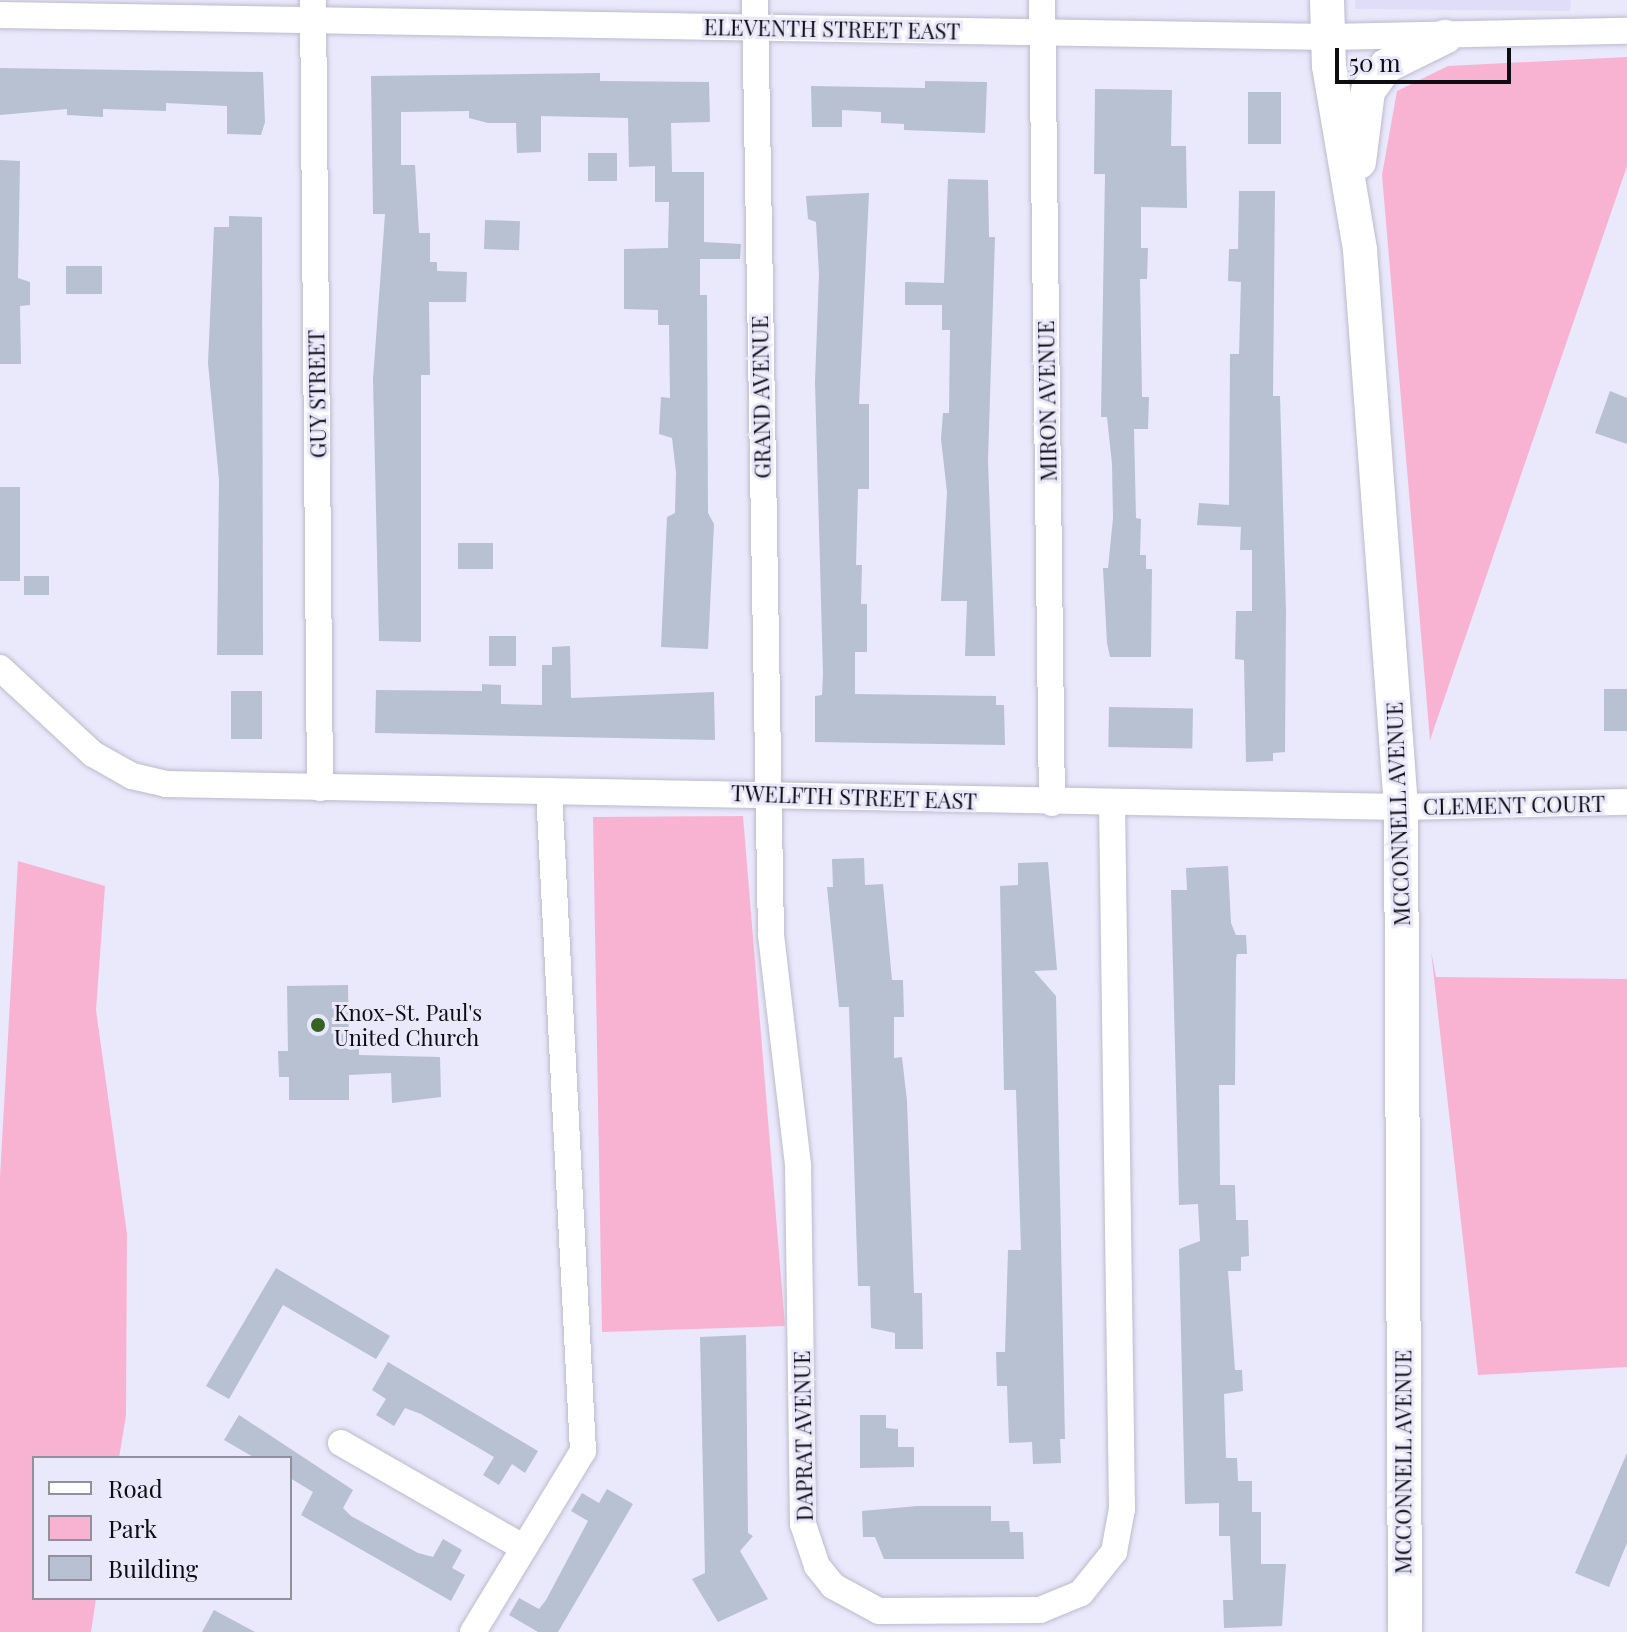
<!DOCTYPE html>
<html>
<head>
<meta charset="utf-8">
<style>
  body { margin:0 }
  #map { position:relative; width:1627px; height:1632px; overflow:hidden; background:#eae8fb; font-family:"Playfair Display",serif }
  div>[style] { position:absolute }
  .built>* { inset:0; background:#dfddf7 }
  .green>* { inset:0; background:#f8b3d3 }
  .building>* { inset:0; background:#b7c1d1; transform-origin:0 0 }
  .roads { filter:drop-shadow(0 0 2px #bcbbcd) drop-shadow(0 0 2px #bcbbcd) }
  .minor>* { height:26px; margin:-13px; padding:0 13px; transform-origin:13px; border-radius:13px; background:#fff }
  .major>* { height:34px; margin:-17px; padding:0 17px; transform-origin:17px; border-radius:17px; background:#fff }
  .dots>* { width:22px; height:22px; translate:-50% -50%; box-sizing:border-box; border:4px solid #eae8fb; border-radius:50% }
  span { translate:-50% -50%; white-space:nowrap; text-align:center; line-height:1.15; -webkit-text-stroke:6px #eae8fb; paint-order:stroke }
  .street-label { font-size:22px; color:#0c0c11 }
  .poi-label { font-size:22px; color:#0c0c11 }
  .left { translate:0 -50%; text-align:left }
  .legend { position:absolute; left:32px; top:1456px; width:260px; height:144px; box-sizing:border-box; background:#eae8fb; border:2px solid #91909d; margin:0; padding:10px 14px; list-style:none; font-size:24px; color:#0c0c11 }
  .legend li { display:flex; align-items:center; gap:16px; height:40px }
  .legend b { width:40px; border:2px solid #91909d }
  .scale { position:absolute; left:1335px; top:48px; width:176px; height:36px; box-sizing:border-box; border:4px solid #0c0c11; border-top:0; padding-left:10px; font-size:24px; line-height:28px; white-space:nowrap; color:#0c0c11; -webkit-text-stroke:6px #eae8fb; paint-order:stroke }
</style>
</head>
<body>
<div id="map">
  <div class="built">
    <i style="clip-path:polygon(1355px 0,1571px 0,1570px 11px,1355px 9px)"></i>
  </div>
  <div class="green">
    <i style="clip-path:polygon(1627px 57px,1627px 166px,1430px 740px,1382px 175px,1397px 91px,1448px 66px)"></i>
    <i style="clip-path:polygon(743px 816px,785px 1326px,602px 1332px,593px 817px)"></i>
    <i style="clip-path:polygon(18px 861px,105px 886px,96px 1010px,127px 1234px,126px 1415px,119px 1458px,34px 1458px,34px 1598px,96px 1598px,91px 1632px,0 1632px,0 1177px)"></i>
    <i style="clip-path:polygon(1431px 951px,1436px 977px,1627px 979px,1627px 1367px,1478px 1375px)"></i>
  </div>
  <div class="building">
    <i style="clip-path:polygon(0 68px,263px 72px,265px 122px,261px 135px,227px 134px,227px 106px,166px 103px,166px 111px,103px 109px,103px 117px,67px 115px,67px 109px,0 115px)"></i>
    <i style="clip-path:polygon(600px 73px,600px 81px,709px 82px,710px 122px,671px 123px,672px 172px,704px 172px,704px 242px,741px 244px,740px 259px,700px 259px,700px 295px,707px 295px,708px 513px,714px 524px,708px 649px,661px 647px,667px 517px,675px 513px,676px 472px,672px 438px,659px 434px,661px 397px,670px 398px,669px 325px,658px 325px,658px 310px,624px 309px,624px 249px,668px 248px,669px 202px,655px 202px,655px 166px,629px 167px,628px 118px,541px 116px,541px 152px,517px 153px,516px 123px,488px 123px,469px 118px,469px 111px,401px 112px,401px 165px,415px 165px,419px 233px,430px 233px,430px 262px,437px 262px,437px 271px,467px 272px,466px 302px,429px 302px,430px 375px,421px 375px,421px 642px,379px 641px,373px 379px,385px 214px,373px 214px,371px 76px)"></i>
    <i style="clip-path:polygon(925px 81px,987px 82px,985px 133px,904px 130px,904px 124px,881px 123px,881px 112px,842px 110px,842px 127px,812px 127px,811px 86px,925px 88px)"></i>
    <i style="clip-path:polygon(1095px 89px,1172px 90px,1171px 146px,1186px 146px,1187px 208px,1141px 207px,1141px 248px,1148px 248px,1147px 279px,1140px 279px,1142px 397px,1149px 397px,1148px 429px,1134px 429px,1136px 518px,1141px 519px,1140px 555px,1146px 555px,1146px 569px,1152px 569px,1151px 657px,1110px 657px,1107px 643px,1103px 568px,1108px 568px,1113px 518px,1112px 464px,1107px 417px,1101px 417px,1105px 174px,1094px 174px)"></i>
    <i style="left:1248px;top:92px;width:33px;height:52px"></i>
    <i style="left:588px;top:153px;width:29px;height:28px"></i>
    <i style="clip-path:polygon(0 160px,20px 161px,18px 278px,30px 282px,30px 305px,20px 306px,21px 364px,0 364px)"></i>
    <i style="clip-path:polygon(948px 179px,988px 180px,989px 237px,995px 237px,988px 461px,995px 656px,965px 656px,967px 601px,941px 601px,947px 492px,941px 439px,943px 413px,949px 413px,950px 330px,942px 330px,942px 305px,905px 305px,905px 282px,944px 283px)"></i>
    <i style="clip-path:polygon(1239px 191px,1275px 191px,1273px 396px,1280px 396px,1286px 612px,1285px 752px,1273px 753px,1273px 761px,1246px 762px,1244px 660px,1235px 659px,1236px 611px,1252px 611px,1252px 550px,1240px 550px,1241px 527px,1197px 525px,1199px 503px,1229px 505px,1230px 354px,1239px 354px,1241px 282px,1228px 281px,1229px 249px,1238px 249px)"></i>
    <i style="clip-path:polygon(869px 193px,859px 404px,869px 404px,869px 489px,858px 489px,856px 565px,862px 565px,861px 604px,867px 604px,867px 652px,855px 652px,855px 694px,996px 696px,996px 705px,1004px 705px,1005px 745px,815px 742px,815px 696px,822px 695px,823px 674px,815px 382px,819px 274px,816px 222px,808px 219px,806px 196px)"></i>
    <i style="clip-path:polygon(229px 216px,262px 217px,263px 655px,217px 655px,219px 480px,208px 363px,214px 227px,229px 227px)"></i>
    <i style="left:485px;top:220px;width:35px;height:29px;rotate:2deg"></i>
    <i style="left:102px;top:266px;width:28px;height:36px;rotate:90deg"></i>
    <i style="clip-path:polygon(1610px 391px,1627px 398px,1627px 444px,1595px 433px)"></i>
    <i style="left:0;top:487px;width:20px;height:94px"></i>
    <i style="left:458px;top:543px;width:35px;height:26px"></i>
    <i style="left:24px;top:576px;width:25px;height:19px"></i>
    <i style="left:489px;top:636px;width:27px;height:30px"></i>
    <i style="clip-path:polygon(570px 646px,571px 698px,714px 692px,715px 740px,375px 733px,376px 690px,482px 691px,482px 684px,501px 685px,501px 704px,542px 705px,542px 665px,552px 665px,552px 647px)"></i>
    <i style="left:1627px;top:689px;width:42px;height:23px;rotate:90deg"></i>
    <i style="left:231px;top:691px;width:31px;height:48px"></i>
    <i style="left:1109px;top:707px;width:84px;height:40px;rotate:1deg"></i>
    <i style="clip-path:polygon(864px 858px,865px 885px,883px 884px,892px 980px,903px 980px,904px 1017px,894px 1017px,894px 1058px,902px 1057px,907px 1101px,914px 1293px,922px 1293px,923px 1349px,895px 1349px,895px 1333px,871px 1328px,870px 1286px,858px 1286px,849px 1007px,839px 1007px,827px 887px,833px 887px,832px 859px)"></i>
    <i style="clip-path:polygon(1048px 862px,1057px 970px,1034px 971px,1056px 996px,1065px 1439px,1060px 1439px,1061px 1463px,1033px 1464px,1032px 1442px,1009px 1443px,1007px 1386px,997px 1386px,996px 1352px,1005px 1352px,1008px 1250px,1021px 1250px,1016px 1090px,1004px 1090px,1000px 886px,1018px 885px,1018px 863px)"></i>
    <i style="clip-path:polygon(1228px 866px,1231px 923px,1236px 935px,1246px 935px,1247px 954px,1237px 954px,1236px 960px,1235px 1085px,1219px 1085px,1220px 1185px,1235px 1185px,1236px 1220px,1248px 1220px,1249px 1256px,1241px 1257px,1241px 1271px,1228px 1271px,1235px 1370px,1242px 1370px,1243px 1391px,1224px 1394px,1226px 1458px,1237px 1458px,1238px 1481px,1252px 1481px,1252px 1512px,1261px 1512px,1261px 1564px,1286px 1564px,1282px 1626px,1224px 1628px,1223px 1600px,1233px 1600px,1230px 1536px,1219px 1536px,1219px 1503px,1185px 1504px,1179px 1249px,1200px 1241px,1198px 1204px,1179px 1205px,1171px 890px,1187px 890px,1186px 868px)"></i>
    <i style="clip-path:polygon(348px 985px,349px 1050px,359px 1049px,359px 1055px,440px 1057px,441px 1097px,392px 1103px,391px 1073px,349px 1075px,349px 1100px,289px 1100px,289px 1077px,279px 1077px,278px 1051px,288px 1051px,287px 986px)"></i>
    <i style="clip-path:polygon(276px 1268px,390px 1336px,376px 1359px,283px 1305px,229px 1399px,206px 1386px)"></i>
    <i style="clip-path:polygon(746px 1335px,748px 1533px,753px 1536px,740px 1551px,768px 1599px,718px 1622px,692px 1579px,705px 1573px,700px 1337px)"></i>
    <i style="clip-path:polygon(388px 1362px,538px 1451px,525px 1473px,512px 1464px,499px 1485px,483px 1475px,494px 1457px,421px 1414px,405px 1408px,394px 1426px,376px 1415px,386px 1399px,372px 1390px)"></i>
    <i style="clip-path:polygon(239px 1415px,353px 1490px,343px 1508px,351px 1516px,418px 1553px,433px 1557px,443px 1539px,462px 1550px,452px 1568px,465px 1575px,451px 1601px,301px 1515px,313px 1492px,290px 1478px,290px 1458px,255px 1458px,224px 1440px)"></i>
    <i style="clip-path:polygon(860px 1415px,886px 1415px,886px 1428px,898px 1429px,898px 1447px,914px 1447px,914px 1467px,860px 1468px)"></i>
    <i style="clip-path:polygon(1627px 1453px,1627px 1543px,1609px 1587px,1575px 1573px)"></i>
    <i style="clip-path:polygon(607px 1489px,633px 1504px,558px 1632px,538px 1632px,509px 1615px,519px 1598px,539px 1609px,546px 1600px,588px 1521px,571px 1511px,582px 1493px,599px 1503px)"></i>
    <i style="clip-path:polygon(917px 1506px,991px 1506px,991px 1521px,1009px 1521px,1010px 1532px,1023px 1532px,1024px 1559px,884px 1559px,875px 1537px,863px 1537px,862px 1511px)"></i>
    <i style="clip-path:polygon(214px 1610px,255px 1632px,202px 1632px)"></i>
  </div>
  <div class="roads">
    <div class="minor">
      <i style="left:313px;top:0;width:788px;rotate:89.49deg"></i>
      <i style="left:755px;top:0;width:935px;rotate:89.02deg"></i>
      <i style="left:771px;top:935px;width:232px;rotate:83.3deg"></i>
      <i style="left:798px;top:1165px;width:359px;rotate:89.2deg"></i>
      <i style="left:803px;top:1524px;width:44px;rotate:71.6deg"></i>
      <i style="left:817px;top:1566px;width:26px;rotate:51deg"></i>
      <i style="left:833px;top:1586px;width:52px;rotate:28.5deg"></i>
      <i style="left:879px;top:1611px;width:161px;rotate:-0.4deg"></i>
      <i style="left:1040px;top:1610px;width:44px;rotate:-22.5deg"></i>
      <i style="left:1081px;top:1593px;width:53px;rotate:-51.2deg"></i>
      <i style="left:1114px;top:1552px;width:44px;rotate:-79.5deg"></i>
      <i style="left:1122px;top:1509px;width:706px;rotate:-90.81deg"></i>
      <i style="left:1042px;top:0;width:803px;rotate:89.29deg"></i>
      <i style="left:0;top:15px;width:1329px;rotate:0.95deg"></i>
      <i style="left:1329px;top:37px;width:298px;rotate:-1.2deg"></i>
      <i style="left:0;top:668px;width:127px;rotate:42.8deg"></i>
      <i style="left:93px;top:754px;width:45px;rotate:29.4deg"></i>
      <i style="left:132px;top:776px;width:35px;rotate:13deg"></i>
      <i style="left:166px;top:784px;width:1235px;rotate:1.07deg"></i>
      <i style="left:1401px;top:807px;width:226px;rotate:-1.3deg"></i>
      <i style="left:341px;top:1443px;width:211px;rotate:29.8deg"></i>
      <i style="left:473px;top:1632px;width:212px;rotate:-58.7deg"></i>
      <i style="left:583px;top:1451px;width:661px;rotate:-92.95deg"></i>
    </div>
    <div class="major">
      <i style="left:1327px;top:0;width:66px;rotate:88.3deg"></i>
      <i style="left:1329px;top:66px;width:187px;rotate:80.4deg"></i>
      <i style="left:1360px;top:250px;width:559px;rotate:85.79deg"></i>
      <i style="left:1401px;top:807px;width:825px;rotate:89.72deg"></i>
      <i style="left:1359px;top:162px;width:72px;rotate:-82.8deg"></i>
      <i style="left:1368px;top:91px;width:31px;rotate:-54deg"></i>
      <i style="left:1386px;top:66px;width:66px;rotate:-26.2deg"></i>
    </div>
  </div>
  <div class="dots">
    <i style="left:318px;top:1025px;background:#346323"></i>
  </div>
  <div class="street-label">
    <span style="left:832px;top:29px;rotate:1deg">ELEVENTH STREET EAST</span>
    <span style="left:317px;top:394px;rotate:-91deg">GUY STREET</span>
    <span style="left:761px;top:397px;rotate:-91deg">GRAND AVENUE</span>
    <span style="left:1047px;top:401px;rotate:-91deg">MIRON AVENUE</span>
    <span style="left:854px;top:797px;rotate:2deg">TWELFTH STREET EAST</span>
    <span style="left:1514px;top:805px;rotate:-1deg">CLEMENT COURT</span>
    <span style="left:1398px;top:814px;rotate:-92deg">MCCONNELL AVENUE</span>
    <span style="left:803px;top:1436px;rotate:-91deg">DAPRAT AVENUE</span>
    <span style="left:1403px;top:1462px;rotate:-90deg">MCCONNELL AVENUE</span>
  </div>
  <div class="poi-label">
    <span class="left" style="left:334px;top:1025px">Knox-St. Paul's<br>United Church</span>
  </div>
  <ul class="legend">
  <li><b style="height:10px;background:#fff"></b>Road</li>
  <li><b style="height:22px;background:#f8b3d3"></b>Park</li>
  <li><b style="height:22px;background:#b7c1d1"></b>Building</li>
  </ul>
  <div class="scale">50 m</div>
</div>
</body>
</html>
